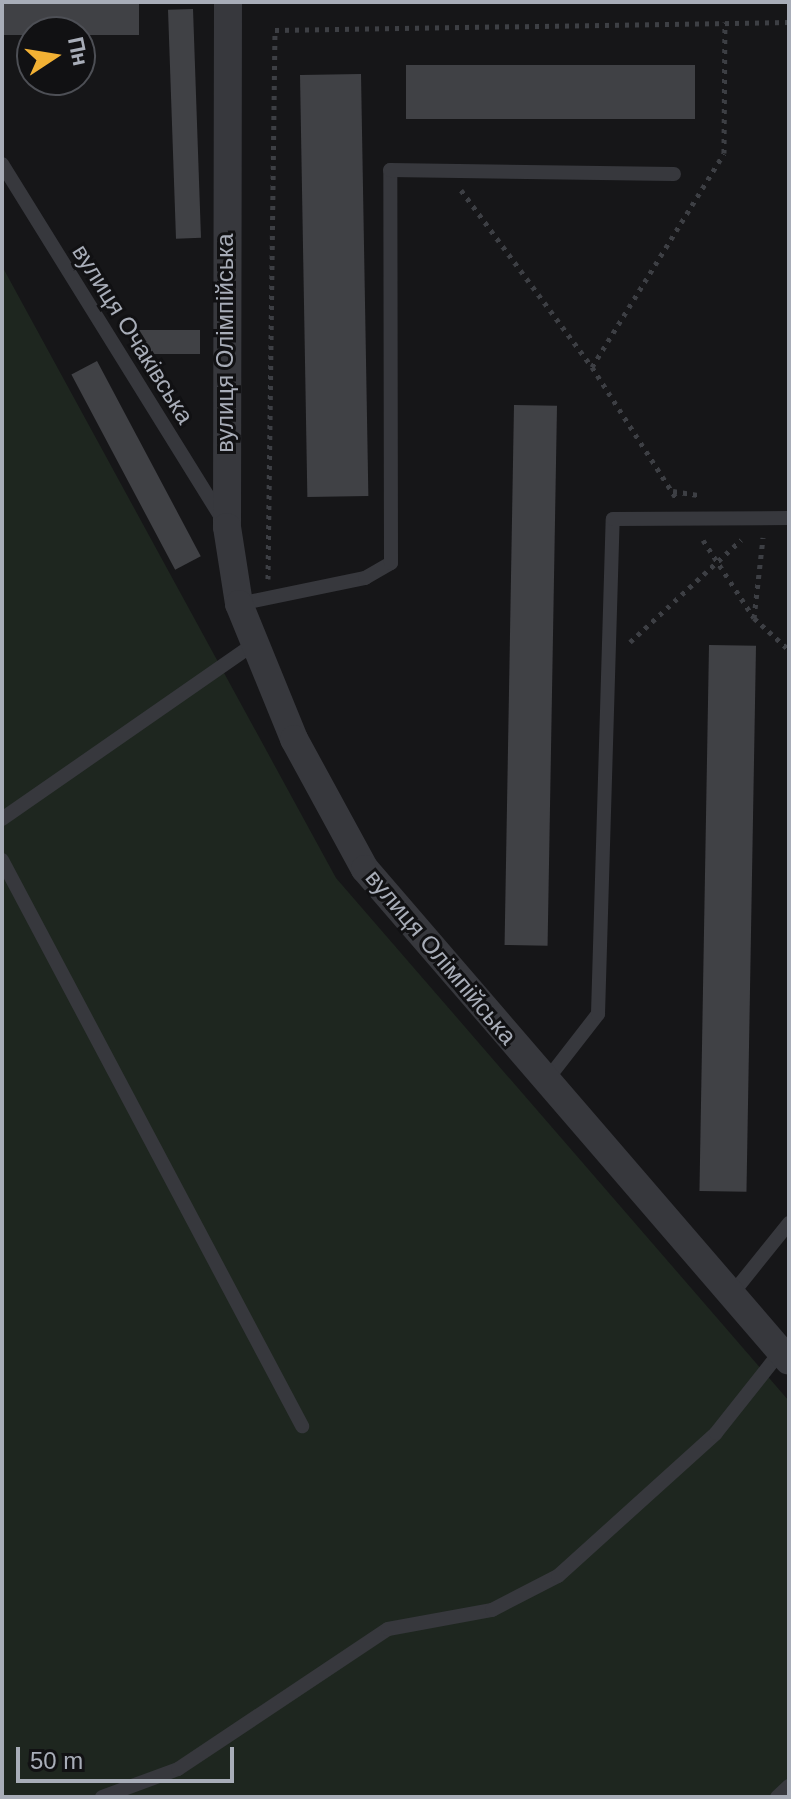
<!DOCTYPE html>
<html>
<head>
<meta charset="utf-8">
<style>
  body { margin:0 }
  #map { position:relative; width:791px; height:1799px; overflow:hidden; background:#161618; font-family:Arial,sans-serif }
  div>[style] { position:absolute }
  .green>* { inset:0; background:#1e261f }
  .building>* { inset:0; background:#404145; transform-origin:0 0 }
  .path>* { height:5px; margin-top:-2.5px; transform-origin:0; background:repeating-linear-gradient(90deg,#3d3f44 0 4px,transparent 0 10px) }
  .service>* { height:14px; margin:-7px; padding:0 7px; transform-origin:7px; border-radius:7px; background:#37383d }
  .minor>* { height:28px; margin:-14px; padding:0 14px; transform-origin:14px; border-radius:14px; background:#37383d }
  span { translate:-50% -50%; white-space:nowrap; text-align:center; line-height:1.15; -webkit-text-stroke:6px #111113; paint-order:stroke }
  .street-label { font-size:24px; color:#a8adb8 }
  .frame { position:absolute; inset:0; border:4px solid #a8adb8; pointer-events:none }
  .north { position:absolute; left:16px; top:16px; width:80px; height:80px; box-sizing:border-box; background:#111113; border:2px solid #4d4f55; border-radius:50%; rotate:78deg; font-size:22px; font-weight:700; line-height:32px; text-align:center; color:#a8adb8 }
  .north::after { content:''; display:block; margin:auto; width:28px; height:36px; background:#f2b134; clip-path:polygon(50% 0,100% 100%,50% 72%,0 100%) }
  .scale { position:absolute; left:16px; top:1747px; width:218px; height:36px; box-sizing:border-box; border:4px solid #a8adb8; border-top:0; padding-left:10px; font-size:24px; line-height:28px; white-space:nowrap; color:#a8adb8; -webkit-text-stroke:6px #111113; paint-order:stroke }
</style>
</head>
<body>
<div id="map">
  <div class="green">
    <i style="clip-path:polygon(2px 266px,336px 878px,789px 1401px,789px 1797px,2px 1797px)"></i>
  </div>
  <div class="building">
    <i style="left:2px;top:2px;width:137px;height:33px"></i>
    <i style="left:193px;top:9px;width:229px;height:25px;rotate:88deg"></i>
    <i style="left:695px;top:65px;width:54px;height:289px;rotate:90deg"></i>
    <i style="left:361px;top:74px;width:422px;height:61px;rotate:89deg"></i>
    <i style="left:200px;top:330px;width:24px;height:66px;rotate:90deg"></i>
    <i style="left:97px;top:361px;width:221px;height:29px;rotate:62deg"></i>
    <i style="left:514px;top:405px;width:43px;height:540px;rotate:1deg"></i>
    <i style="left:709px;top:645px;width:47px;height:546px;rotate:1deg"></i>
  </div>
  <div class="path">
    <i style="left:461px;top:190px;width:220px;rotate:53.5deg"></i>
    <i style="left:592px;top:367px;width:251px;rotate:-58.3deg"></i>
    <i style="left:724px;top:153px;width:131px;rotate:-89.6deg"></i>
    <i style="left:592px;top:367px;width:156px;rotate:57.3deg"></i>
    <i style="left:673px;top:491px;width:25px;rotate:9deg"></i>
    <i style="left:703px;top:540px;width:93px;rotate:56.8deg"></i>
    <i style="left:754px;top:618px;width:81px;rotate:-83.6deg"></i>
    <i style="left:268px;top:579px;width:549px;rotate:-89.27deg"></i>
    <i style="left:275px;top:30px;width:514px;rotate:-0.89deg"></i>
    <i style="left:754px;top:618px;width:47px;rotate:42.4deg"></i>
    <i style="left:630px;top:642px;width:151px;rotate:-42.6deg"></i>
  </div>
  <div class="service">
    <i style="left:2px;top:164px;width:419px;rotate:58.2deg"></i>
    <i style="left:239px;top:604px;width:129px;rotate:-11.7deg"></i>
    <i style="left:365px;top:578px;width:30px;rotate:-30deg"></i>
    <i style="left:391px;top:563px;width:393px;rotate:-90.1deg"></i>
    <i style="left:390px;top:170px;width:284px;rotate:0.8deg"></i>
    <i style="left:2px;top:819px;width:308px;rotate:-34.8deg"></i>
    <i style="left:2px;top:860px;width:641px;rotate:62.07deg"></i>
    <i style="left:546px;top:1081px;width:85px;rotate:-52.2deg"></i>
    <i style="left:598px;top:1014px;width:495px;rotate:-88.3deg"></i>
    <i style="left:613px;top:519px;width:176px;rotate:-0.3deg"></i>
    <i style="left:732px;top:1294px;width:91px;rotate:-51.2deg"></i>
    <i style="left:102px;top:1797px;width:81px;rotate:-20.2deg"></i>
    <i style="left:178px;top:1769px;width:252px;rotate:-33.7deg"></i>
    <i style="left:388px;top:1629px;width:106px;rotate:-10.4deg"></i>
    <i style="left:492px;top:1610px;width:74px;rotate:-27.3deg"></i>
    <i style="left:558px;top:1576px;width:213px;rotate:-42.1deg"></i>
    <i style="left:716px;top:1433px;width:105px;rotate:-51.6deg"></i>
    <i style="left:777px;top:1797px;width:16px;rotate:-43deg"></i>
  </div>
  <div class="minor">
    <i style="left:228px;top:2px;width:525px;rotate:90.11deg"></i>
    <i style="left:227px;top:527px;width:78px;rotate:81.1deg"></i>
    <i style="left:239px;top:604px;width:146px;rotate:67.8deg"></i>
    <i style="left:294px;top:739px;width:148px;rotate:61.4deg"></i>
    <i style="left:365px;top:869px;width:649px;rotate:49.25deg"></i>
  </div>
  <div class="street-label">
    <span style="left:133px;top:334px;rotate:58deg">вулиця Очаківська</span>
    <span style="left:225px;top:343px;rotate:-90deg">вулиця Олімпійська</span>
    <span style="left:441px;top:957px;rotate:50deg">вулиця Олімпійська</span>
  </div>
  <div class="frame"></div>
  <div class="north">Пн</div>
  <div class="scale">50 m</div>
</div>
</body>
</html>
